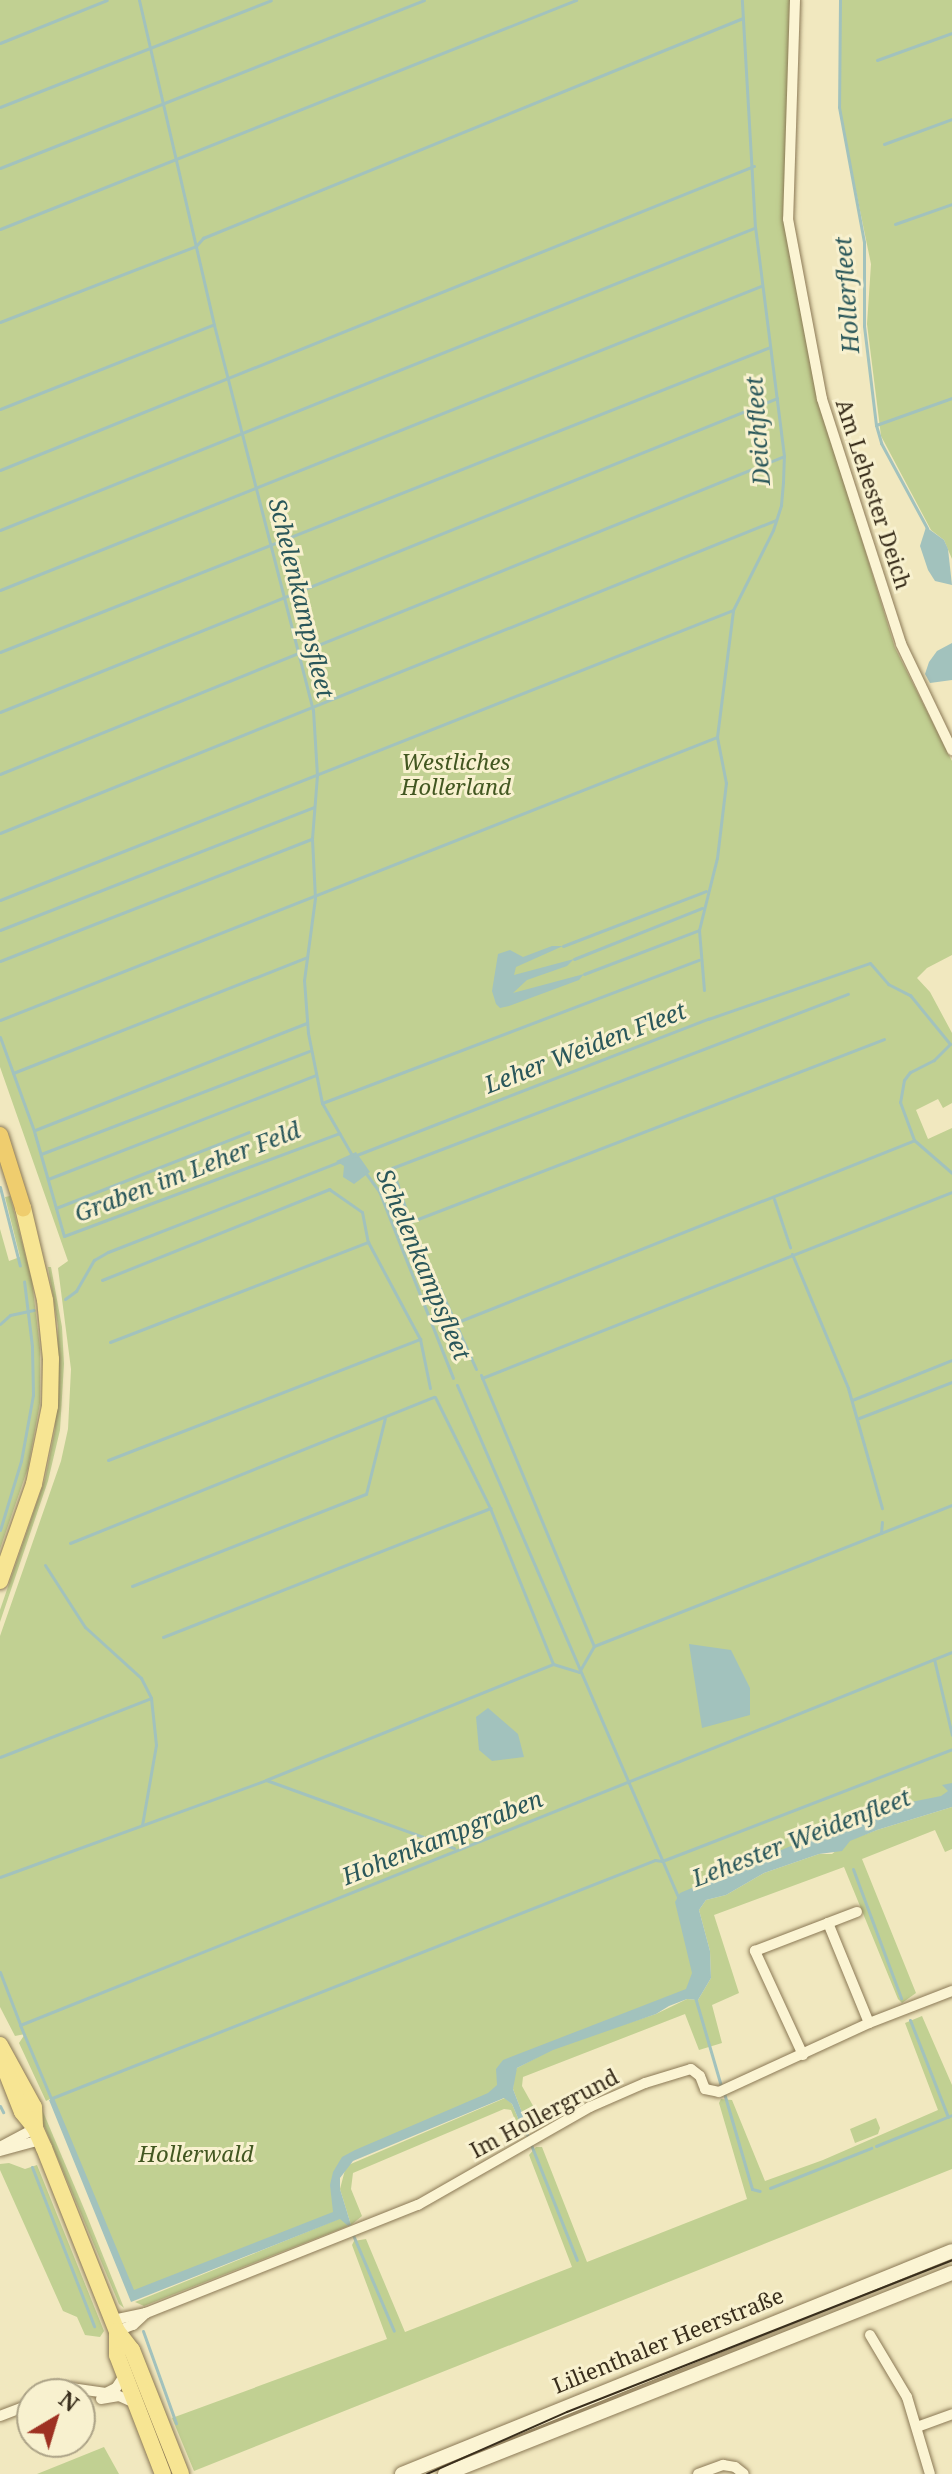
<!DOCTYPE html>
<html>
<head>
<meta charset="utf-8">
<style>
  body { margin:0 }
  #map { position:relative; width:952px; height:2474px; overflow:hidden; background:#f1e8bf; font-family:"Noto Serif",serif }
  div>[style] { position:absolute }
  .green>* { inset:0; background:#c1d092 }
  .water>* { inset:0; background:#a2c2bd }
  .stream>* { height:3px; margin:-1.5px; padding:0 1.5px; transform-origin:1.5px; border-radius:1.5px; background:#a2c2bd }
  .roads { filter:drop-shadow(0 0 2px #8b7956) drop-shadow(0 0 2px #8b7956) }
  .minor>* { height:10px; margin:-5px; padding:0 5px; transform-origin:5px; border-radius:5px; background:#fbf4d3 }
  .secondary>* { height:14px; margin:-7px; padding:0 7px; transform-origin:7px; border-radius:7px; background:#fbf4d3 }
  .primary>* { height:16px; margin:-8px; padding:0 8px; transform-origin:8px; border-radius:8px; background:#f7e593 }
  .trunk>* { height:16px; margin:-8px; padding:0 8px; transform-origin:8px; border-radius:8px; background:#efcd6e }
  .tram>* { height:2px; margin:-1px; padding:0 1px; transform-origin:1px; border-radius:1px; background:#392e1c }
  span { translate:-50% -50%; white-space:nowrap; text-align:center; line-height:1.15; -webkit-text-stroke:6px #f8f1cf; paint-order:stroke }
  .street-label { font-size:22px; color:#392e1c }
  .park-label { font-size:22px; color:#425721; font-style:italic }
  .water-label { font-size:24px; color:#2a575a; font-style:italic }
  .north { position:absolute; left:16px; top:2378px; width:80px; height:80px; box-sizing:border-box; background:#f8f1cf; border:2px solid #aca387; border-radius:50%; rotate:38deg; font-size:22px; font-weight:700; line-height:32px; text-align:center; color:#392e1c }
  .north::after { content:''; display:block; margin:auto; width:28px; height:36px; background:#9e3122; clip-path:polygon(50% 0,100% 100%,50% 72%,0 100%) }
</style>
</head>
<body>
<div id="map">
  <div class="green">
    <i style="clip-path:polygon(0 0,791px 0,785px 218px,843px 478px,895px 648px,952px 761px,952px 955px,927px 968px,917px 978px,930px 992px,952px 1033px,952px 1103px,943px 1108px,938px 1099px,916px 1110px,928px 1139px,952px 1128px,952px 1794px,683px 1900px,707px 1967px,694px 1994px,579px 2039px,656px 2014px,687px 1999px,698px 2000px,711px 1978px,710px 1951px,699px 1910px,706px 1900px,726px 1895px,764px 1873px,819px 1854px,832px 1854px,850px 1840px,877px 1830px,952px 1807px,952px 1849px,945px 1852px,935px 1830px,862px 1859px,916px 1993px,902px 2003px,898px 1999px,844px 1867px,714px 1915px,739px 1993px,712px 2005px,722px 2043px,699px 2050px,685px 2014px,523px 2077px,522px 2086px,541px 2120px,528px 2128px,513px 2089px,514px 2074px,517px 2068px,553px 2049px,513px 2064px,505px 2089px,346px 2160px,337px 2174px,341px 2215px,131px 2296px,50px 2099px,46px 2101px,19px 2043px,25px 2034px,15px 2036px,0 2007px,0 1636px,61px 1461px,68px 1429px,71px 1369px,58px 1268px,68px 1261px,0 1067px)"></i>
    <i style="clip-path:polygon(840px 0,952px 0,952px 559px,944px 540px,931px 530px,881px 436px,867px 324px,871px 264px,841px 118px)"></i>
    <i style="clip-path:polygon(10px 1196px,32px 1281px,40px 1348px,40px 1403px,28px 1468px,0 1549px,0 1229px,9px 1261px,20px 1257px,5px 1197px)"></i>
    <i style="clip-path:polygon(48px 1267px,51px 1267px,62px 1327px,64px 1364px,60px 1430px,48px 1481px,0 1622px,0 1610px,45px 1479px,55px 1429px,58px 1326px)"></i>
    <i style="clip-path:polygon(922px 2016px,952px 2085px,952px 2169px,194px 2471px,172px 2418px,387px 2339px,352px 2245px,354px 2241px,366px 2239px,405px 2332px,572px 2267px,529px 2155px,536px 2147px,542px 2147px,587px 2262px,747px 2199px,719px 2103px,721px 2099px,732px 2100px,765px 2181px,823px 2160px,938px 2110px,905px 2023px)"></i>
    <i style="clip-path:polygon(505px 2098px,512px 2104px,523px 2130px,520px 2132px,511px 2110px,504px 2109px,353px 2173px,351px 2189px,362px 2216px,351px 2225px,340px 2189px,346px 2166px)"></i>
    <i style="clip-path:polygon(41px 2107px,85px 2211px,124px 2308px,119px 2304px,37px 2109px)"></i>
    <i style="clip-path:polygon(876px 2118px,880px 2128px,878px 2134px,855px 2143px,850px 2129px)"></i>
    <i style="clip-path:polygon(9px 2163px,25px 2169px,37px 2165px,104px 2331px,100px 2337px,85px 2335px,77px 2317px,63px 2311px,0 2170px,0 2164px)"></i>
    <i style="clip-path:polygon(341px 2218px,348px 2226px,144px 2306px,135px 2302px)"></i>
    <i style="clip-path:polygon(104px 2447px,119px 2474px,37px 2474px)"></i>
  </div>
  <div class="water">
    <i style="clip-path:polygon(926px 527px,944px 540px,948px 549px,952px 585px,935px 581px,928px 570px,920px 546px)"></i>
    <i style="clip-path:polygon(952px 643px,952px 680px,930px 683px,925px 674px,929px 662px,937px 651px)"></i>
    <i style="clip-path:polygon(552px 946px,563px 946px,516px 967px,514px 975px,574px 959px,567px 966px,527px 980px,513px 993px,584px 974px,579px 980px,509px 1006px,500px 1008px,496px 1004px,492px 991px,498px 954px,510px 950px,523px 957px)"></i>
    <i style="clip-path:polygon(356px 1152px,370px 1172px,354px 1184px,343px 1177px,344px 1166px,336px 1161px)"></i>
    <i style="clip-path:polygon(689px 1644px,731px 1650px,750px 1688px,750px 1715px,702px 1728px)"></i>
    <i style="clip-path:polygon(488px 1708px,518px 1734px,524px 1757px,492px 1761px,479px 1750px,476px 1717px)"></i>
    <i style="clip-path:polygon(952px 1783px,952px 1807px,877px 1830px,850px 1841px,842px 1851px,819px 1854px,764px 1873px,726px 1895px,706px 1900px,699px 1910px,710px 1951px,711px 1978px,698px 2000px,687px 1999px,669px 2006px,656px 2014px,553px 2050px,517px 2068px,513px 2089px,528px 2128px,523px 2130px,512px 2104px,504px 2098px,353px 2161px,340px 2178px,340px 2189px,351px 2225px,348px 2226px,340px 2219px,131px 2302px,49px 2100px,54px 2098px,134px 2290px,333px 2212px,330px 2185px,333px 2172px,342px 2157px,355px 2150px,488px 2093px,497px 2085px,496px 2069px,503px 2060px,686px 1989px,692px 1973px,675px 1902px,680px 1893px,885px 1806px,889px 1805px,889px 1814px,911px 1802px,941px 1796px,948px 1791px,942px 1785px)"></i>
  </div>
  <div class="stream">
    <i style="left:139px;top:0;width:334px;rotate:77deg"></i>
    <i style="left:214px;top:325px;width:398px;rotate:75.6deg"></i>
    <i style="left:313px;top:710px;width:65px;rotate:86.5deg"></i>
    <i style="left:317px;top:775px;width:64px;rotate:94.5deg"></i>
    <i style="left:312px;top:839px;width:59px;rotate:87.1deg"></i>
    <i style="left:315px;top:898px;width:83px;rotate:97.6deg"></i>
    <i style="left:304px;top:980px;width:53px;rotate:85.7deg"></i>
    <i style="left:308px;top:1033px;width:71px;rotate:78.7deg"></i>
    <i style="left:322px;top:1103px;width:62px;rotate:60.1deg"></i>
    <i style="left:840px;top:0;width:107px;rotate:90.5deg"></i>
    <i style="left:839px;top:107px;width:137px;rotate:79.5deg"></i>
    <i style="left:864px;top:242px;width:84px;rotate:90deg"></i>
    <i style="left:864px;top:326px;width:100px;rotate:83.1deg"></i>
    <i style="left:876px;top:425px;width:19px;rotate:74deg"></i>
    <i style="left:881px;top:443px;width:97px;rotate:61.6deg"></i>
    <i style="left:0;top:43px;width:115px;rotate:-21.9deg"></i>
    <i style="left:877px;top:60px;width:80px;rotate:-19.8deg"></i>
    <i style="left:0;top:107px;width:291px;rotate:-21.5deg"></i>
    <i style="left:884px;top:144px;width:72px;rotate:-20.2deg"></i>
    <i style="left:0;top:168px;width:456px;rotate:-21.6deg"></i>
    <i style="left:895px;top:224px;width:60px;rotate:-19.3deg"></i>
    <i style="left:0;top:229px;width:620px;rotate:-21.68deg"></i>
    <i style="left:0;top:322px;width:210px;rotate:-21.2deg"></i>
    <i style="left:196px;top:246px;width:11px;rotate:-49deg"></i>
    <i style="left:203px;top:238px;width:583px;rotate:-22.17deg"></i>
    <i style="left:0;top:409px;width:228px;rotate:-21.6deg"></i>
    <i style="left:876px;top:425px;width:81px;rotate:-19.6deg"></i>
    <i style="left:0;top:470px;width:813px;rotate:-21.96deg"></i>
    <i style="left:0;top:530px;width:812px;rotate:-21.83deg"></i>
    <i style="left:0;top:590px;width:819px;rotate:-21.78deg"></i>
    <i style="left:0;top:652px;width:828px;rotate:-21.61deg"></i>
    <i style="left:0;top:712px;width:838px;rotate:-22deg"></i>
    <i style="left:0;top:774px;width:844px;rotate:-22.07deg"></i>
    <i style="left:0;top:833px;width:837px;rotate:-21.97deg"></i>
    <i style="left:0;top:900px;width:788px;rotate:-21.59deg"></i>
    <i style="left:0;top:930px;width:337px;rotate:-21.4deg"></i>
    <i style="left:563px;top:946px;width:153px;rotate:-21deg"></i>
    <i style="left:574px;top:959px;width:138px;rotate:-21.7deg"></i>
    <i style="left:0;top:961px;width:335px;rotate:-21.4deg"></i>
    <i style="left:584px;top:974px;width:123px;rotate:-20.9deg"></i>
    <i style="left:704px;top:990px;width:60px;rotate:-94.8deg"></i>
    <i style="left:699px;top:930px;width:74px;rotate:-76deg"></i>
    <i style="left:717px;top:858px;width:76px;rotate:-83.2deg"></i>
    <i style="left:726px;top:783px;width:47px;rotate:-101.1deg"></i>
    <i style="left:717px;top:737px;width:128px;rotate:-82.8deg"></i>
    <i style="left:733px;top:610px;width:89px;rotate:-63.4deg"></i>
    <i style="left:773px;top:530px;width:26px;rotate:-72deg"></i>
    <i style="left:781px;top:505px;width:23px;rotate:-85deg"></i>
    <i style="left:783px;top:482px;width:26px;rotate:-88deg"></i>
    <i style="left:784px;top:456px;width:230px;rotate:-97.2deg"></i>
    <i style="left:755px;top:228px;width:228px;rotate:-93.3deg"></i>
    <i style="left:0;top:1020px;width:771px;rotate:-21.54deg"></i>
    <i style="left:0;top:1037px;width:100px;rotate:70.1deg"></i>
    <i style="left:34px;top:1131px;width:109px;rotate:74.1deg"></i>
    <i style="left:64px;top:1236px;width:294px;rotate:-20.5deg"></i>
    <i style="left:13px;top:1073px;width:316px;rotate:-21.5deg"></i>
    <i style="left:322px;top:1103px;width:403px;rotate:-20.8deg"></i>
    <i style="left:35px;top:1130px;width:292px;rotate:-21.5deg"></i>
    <i style="left:41px;top:1154px;width:287px;rotate:-21deg"></i>
    <i style="left:354px;top:1156px;width:380px;rotate:-21.2deg"></i>
    <i style="left:708px;top:1019px;width:171px;rotate:-19.1deg"></i>
    <i style="left:870px;top:963px;width:28px;rotate:49deg"></i>
    <i style="left:888px;top:984px;width:25px;rotate:27deg"></i>
    <i style="left:910px;top:995px;width:63px;rotate:50.8deg"></i>
    <i style="left:950px;top:1044px;width:23px;rotate:135deg"></i>
    <i style="left:934px;top:1060px;width:27px;rotate:153deg"></i>
    <i style="left:910px;top:1072px;width:10px;rotate:127deg"></i>
    <i style="left:904px;top:1080px;width:22px;rotate:100deg"></i>
    <i style="left:900px;top:1102px;width:40px;rotate:69.8deg"></i>
    <i style="left:914px;top:1140px;width:50px;rotate:41deg"></i>
    <i style="left:365px;top:1172px;width:24px;rotate:54deg"></i>
    <i style="left:379px;top:1191px;width:201px;rotate:68.4deg"></i>
    <i style="left:48px;top:1179px;width:287px;rotate:-21.2deg"></i>
    <i style="left:0;top:1187px;width:81px;rotate:75.8deg"></i>
    <i style="left:774px;top:1199px;width:51px;rotate:71.6deg"></i>
    <i style="left:56px;top:1208px;width:207px;rotate:-21.5deg"></i>
    <i style="left:410px;top:1222px;width:508px;rotate:-21.11deg"></i>
    <i style="left:792px;top:1254px;width:145px;rotate:67.3deg"></i>
    <i style="left:848px;top:1388px;width:125px;rotate:74.2deg"></i>
    <i style="left:102px;top:1280px;width:245px;rotate:-21.8deg"></i>
    <i style="left:329px;top:1189px;width:40px;rotate:34.9deg"></i>
    <i style="left:362px;top:1212px;width:31px;rotate:79deg"></i>
    <i style="left:368px;top:1242px;width:110px;rotate:61.8deg"></i>
    <i style="left:420px;top:1339px;width:50px;rotate:78.5deg"></i>
    <i style="left:65px;top:1299px;width:14px;rotate:-36deg"></i>
    <i style="left:76px;top:1291px;width:36px;rotate:-60deg"></i>
    <i style="left:94px;top:1260px;width:16px;rotate:-30deg"></i>
    <i style="left:108px;top:1252px;width:248px;rotate:-21.3deg"></i>
    <i style="left:455px;top:1323px;width:494px;rotate:-21.7deg"></i>
    <i style="left:0;top:1324px;width:13px;rotate:-42deg"></i>
    <i style="left:10px;top:1315px;width:24px;rotate:-12deg"></i>
    <i style="left:110px;top:1342px;width:277px;rotate:-21.2deg"></i>
    <i style="left:476px;top:1369px;width:161px;rotate:-114.2deg"></i>
    <i style="left:410px;top:1222px;width:57px;rotate:-108.4deg"></i>
    <i style="left:392px;top:1168px;width:488px;rotate:-20.9deg"></i>
    <i style="left:481px;top:1375px;width:294px;rotate:67.4deg"></i>
    <i style="left:482px;top:1378px;width:505px;rotate:-21.59deg"></i>
    <i style="left:457px;top:1385px;width:560px;rotate:66.64deg"></i>
    <i style="left:435px;top:1397px;width:124px;rotate:63.6deg"></i>
    <i style="left:490px;top:1508px;width:168px;rotate:68deg"></i>
    <i style="left:852px;top:1400px;width:108px;rotate:-21.8deg"></i>
    <i style="left:859px;top:1418px;width:100px;rotate:-21.2deg"></i>
    <i style="left:108px;top:1460px;width:335px;rotate:-21.2deg"></i>
    <i style="left:0;top:1530px;width:72px;rotate:-73.1deg"></i>
    <i style="left:21px;top:1461px;width:67px;rotate:-79.7deg"></i>
    <i style="left:33px;top:1395px;width:49px;rotate:-91.2deg"></i>
    <i style="left:32px;top:1346px;width:65px;rotate:-97deg"></i>
    <i style="left:881px;top:1533px;width:11px;rotate:-85deg"></i>
    <i style="left:70px;top:1543px;width:392px;rotate:-21.9deg"></i>
    <i style="left:45px;top:1565px;width:74px;rotate:57.2deg"></i>
    <i style="left:85px;top:1627px;width:76px;rotate:42.3deg"></i>
    <i style="left:141px;top:1678px;width:22px;rotate:63deg"></i>
    <i style="left:151px;top:1698px;width:47px;rotate:83.9deg"></i>
    <i style="left:156px;top:1745px;width:81px;rotate:99.9deg"></i>
    <i style="left:132px;top:1586px;width:251px;rotate:-21.5deg"></i>
    <i style="left:366px;top:1494px;width:78px;rotate:-76deg"></i>
    <i style="left:163px;top:1637px;width:352px;rotate:-21.5deg"></i>
    <i style="left:934px;top:1659px;width:78px;rotate:76.7deg"></i>
    <i style="left:0;top:1757px;width:162px;rotate:-21.3deg"></i>
    <i style="left:266px;top:1780px;width:200px;rotate:19.9deg"></i>
    <i style="left:853px;top:1869px;width:138px;rotate:69.6deg"></i>
    <i style="left:0;top:1877px;width:283px;rotate:-20deg"></i>
    <i style="left:266px;top:1780px;width:310px;rotate:-22deg"></i>
    <i style="left:553px;top:1664px;width:27px;rotate:17deg"></i>
    <i style="left:579px;top:1672px;width:30px;rotate:-60deg"></i>
    <i style="left:594px;top:1646px;width:385px;rotate:-21.5deg"></i>
    <i style="left:0;top:1972px;width:56px;rotate:69deg"></i>
    <i style="left:695px;top:1997px;width:93px;rotate:73.7deg"></i>
    <i style="left:910px;top:2020px;width:104px;rotate:68.6deg"></i>
    <i style="left:724px;top:2093px;width:100px;rotate:73.7deg"></i>
    <i style="left:752px;top:2189px;width:8px;rotate:14deg"></i>
    <i style="left:52px;top:2098px;width:648px;rotate:-21.54deg"></i>
    <i style="left:655px;top:1860px;width:7px;rotate:8deg"></i>
    <i style="left:662px;top:1861px;width:311px;rotate:-21.1deg"></i>
    <i style="left:53px;top:2103px;width:85px;rotate:-112.9deg"></i>
    <i style="left:20px;top:2025px;width:1004px;rotate:-21.81deg"></i>
    <i style="left:0;top:2106px;width:7px;rotate:63deg"></i>
    <i style="left:524px;top:2127px;width:143px;rotate:68.3deg"></i>
    <i style="left:876px;top:2146px;width:82px;rotate:-22.2deg"></i>
    <i style="left:32px;top:2167px;width:171px;rotate:68.7deg"></i>
    <i style="left:770px;top:2188px;width:109px;rotate:-21.6deg"></i>
    <i style="left:353px;top:2235px;width:104px;rotate:66.9deg"></i>
    <i style="left:143px;top:2331px;width:98px;rotate:70.3deg"></i>
  </div>
  <div class="roads">
    <div class="minor">
      <i style="left:795px;top:0;width:219px;rotate:91.8deg"></i>
      <i style="left:788px;top:219px;width:183px;rotate:79.3deg"></i>
      <i style="left:822px;top:399px;width:257px;rotate:72.1deg"></i>
      <i style="left:901px;top:644px;width:118px;rotate:64.3deg"></i>
      <i style="left:828px;top:1923px;width:31px;rotate:-21deg"></i>
      <i style="left:803px;top:2055px;width:115px;rotate:-114.8deg"></i>
      <i style="left:755px;top:1951px;width:78px;rotate:-21deg"></i>
      <i style="left:828px;top:1923px;width:108px;rotate:67.7deg"></i>
      <i style="left:0;top:2147px;width:40px;rotate:-28deg"></i>
      <i style="left:0;top:2151px;width:41px;rotate:-15.4deg"></i>
      <i style="left:113px;top:2320px;width:34px;rotate:-12deg"></i>
      <i style="left:146px;top:2313px;width:293px;rotate:-21.7deg"></i>
      <i style="left:418px;top:2205px;width:198px;rotate:-29.7deg"></i>
      <i style="left:590px;top:2107px;width:60px;rotate:-23.6deg"></i>
      <i style="left:645px;top:2083px;width:48px;rotate:-16.9deg"></i>
      <i style="left:691px;top:2069px;width:11px;rotate:38deg"></i>
      <i style="left:700px;top:2076px;width:14px;rotate:69deg"></i>
      <i style="left:705px;top:2089px;width:14px;rotate:12deg"></i>
      <i style="left:719px;top:2092px;width:165px;rotate:-24.7deg"></i>
      <i style="left:869px;top:2023px;width:89px;rotate:-21.1deg"></i>
      <i style="left:117px;top:2331px;width:17px;rotate:-21deg"></i>
      <i style="left:133px;top:2325px;width:18px;rotate:-43deg"></i>
      <i style="left:870px;top:2335px;width:72px;rotate:59.2deg"></i>
      <i style="left:907px;top:2397px;width:80px;rotate:73.4deg"></i>
      <i style="left:56px;top:2394px;width:16px;rotate:-22deg"></i>
      <i style="left:71px;top:2388px;width:35px;rotate:8deg"></i>
      <i style="left:106px;top:2393px;width:11px;rotate:-27deg"></i>
      <i style="left:116px;top:2388px;width:14px;rotate:-56deg"></i>
      <i style="left:101px;top:2399px;width:18px;rotate:-9deg"></i>
      <i style="left:119px;top:2396px;width:17px;rotate:24deg"></i>
      <i style="left:0;top:2416px;width:34px;rotate:-21deg"></i>
      <i style="left:917px;top:2427px;width:37px;rotate:-20deg"></i>
      <i style="left:698px;top:2474px;width:27px;rotate:-20deg"></i>
      <i style="left:723px;top:2465px;width:12px;rotate:9deg"></i>
      <i style="left:735px;top:2467px;width:11px;rotate:38deg"></i>
    </div>
    <div class="secondary">
      <i style="left:402px;top:2474px;width:593px;rotate:-22.07deg"></i>
      <i style="left:445px;top:2474px;width:545px;rotate:-21.63deg"></i>
    </div>
    <div class="primary">
      <i style="left:0;top:1581px;width:103px;rotate:-70.7deg"></i>
      <i style="left:34px;top:1484px;width:80px;rotate:-78.4deg"></i>
      <i style="left:50px;top:1406px;width:47px;rotate:-88.8deg"></i>
      <i style="left:51px;top:1359px;width:59px;rotate:-95.8deg"></i>
      <i style="left:45px;top:1300px;width:95px;rotate:-103.4deg"></i>
      <i style="left:0;top:2045px;width:71px;rotate:61.3deg"></i>
      <i style="left:34px;top:2107px;width:21px;rotate:87deg"></i>
      <i style="left:0;top:2056px;width:60px;rotate:68.6deg"></i>
      <i style="left:22px;top:2112px;width:21px;rotate:51deg"></i>
      <i style="left:35px;top:2128px;width:22px;rotate:66deg"></i>
      <i style="left:44px;top:2148px;width:197px;rotate:68.3deg"></i>
      <i style="left:117px;top:2331px;width:24px;rotate:52deg"></i>
      <i style="left:132px;top:2350px;width:133px;rotate:68.4deg"></i>
      <i style="left:117px;top:2331px;width:24px;rotate:90deg"></i>
      <i style="left:117px;top:2355px;width:128px;rotate:68.9deg"></i>
    </div>
    <div class="trunk">
      <i style="left:0;top:1135px;width:77px;rotate:72.5deg"></i>
    </div>
  </div>
  <div class="tram">
    <i style="left:427px;top:2474px;width:153px;rotate:-23.9deg"></i>
    <i style="left:567px;top:2412px;width:414px;rotate:-21.5deg"></i>
  </div>
  <div class="street-label">
    <span style="left:874px;top:494px;rotate:72deg">Am Lehester Deich</span>
    <span style="left:544px;top:2113px;rotate:-28deg">Im Hollergrund</span>
    <span style="left:668px;top:2340px;rotate:-22deg">Lilienthaler Heerstraße</span>
  </div>
  <div class="park-label">
    <span style="left:456px;top:774px">Westliches<br>Hollerland</span>
    <span style="left:196px;top:2154px">Hollerwald</span>
  </div>
  <div class="water-label">
    <span style="left:846px;top:295px;rotate:-94deg">Hollerfleet</span>
    <span style="left:757px;top:431px;rotate:-94deg">Deichfleet</span>
    <span style="left:302px;top:598px;rotate:76deg">Schelenkampsfleet</span>
    <span style="left:585px;top:1047px;rotate:-21deg">Leher Weiden Fleet</span>
    <span style="left:187px;top:1171px;rotate:-21deg">Graben im Leher Feld</span>
    <span style="left:424px;top:1264px;rotate:67deg">Schelenkampsfleet</span>
    <span style="left:442px;top:1837px;rotate:-22deg">Hohenkampgraben</span>
    <span style="left:801px;top:1837px;rotate:-21deg">Lehester Weidenfleet</span>
  </div>
  <div class="north">N</div>
</div>
</body>
</html>
